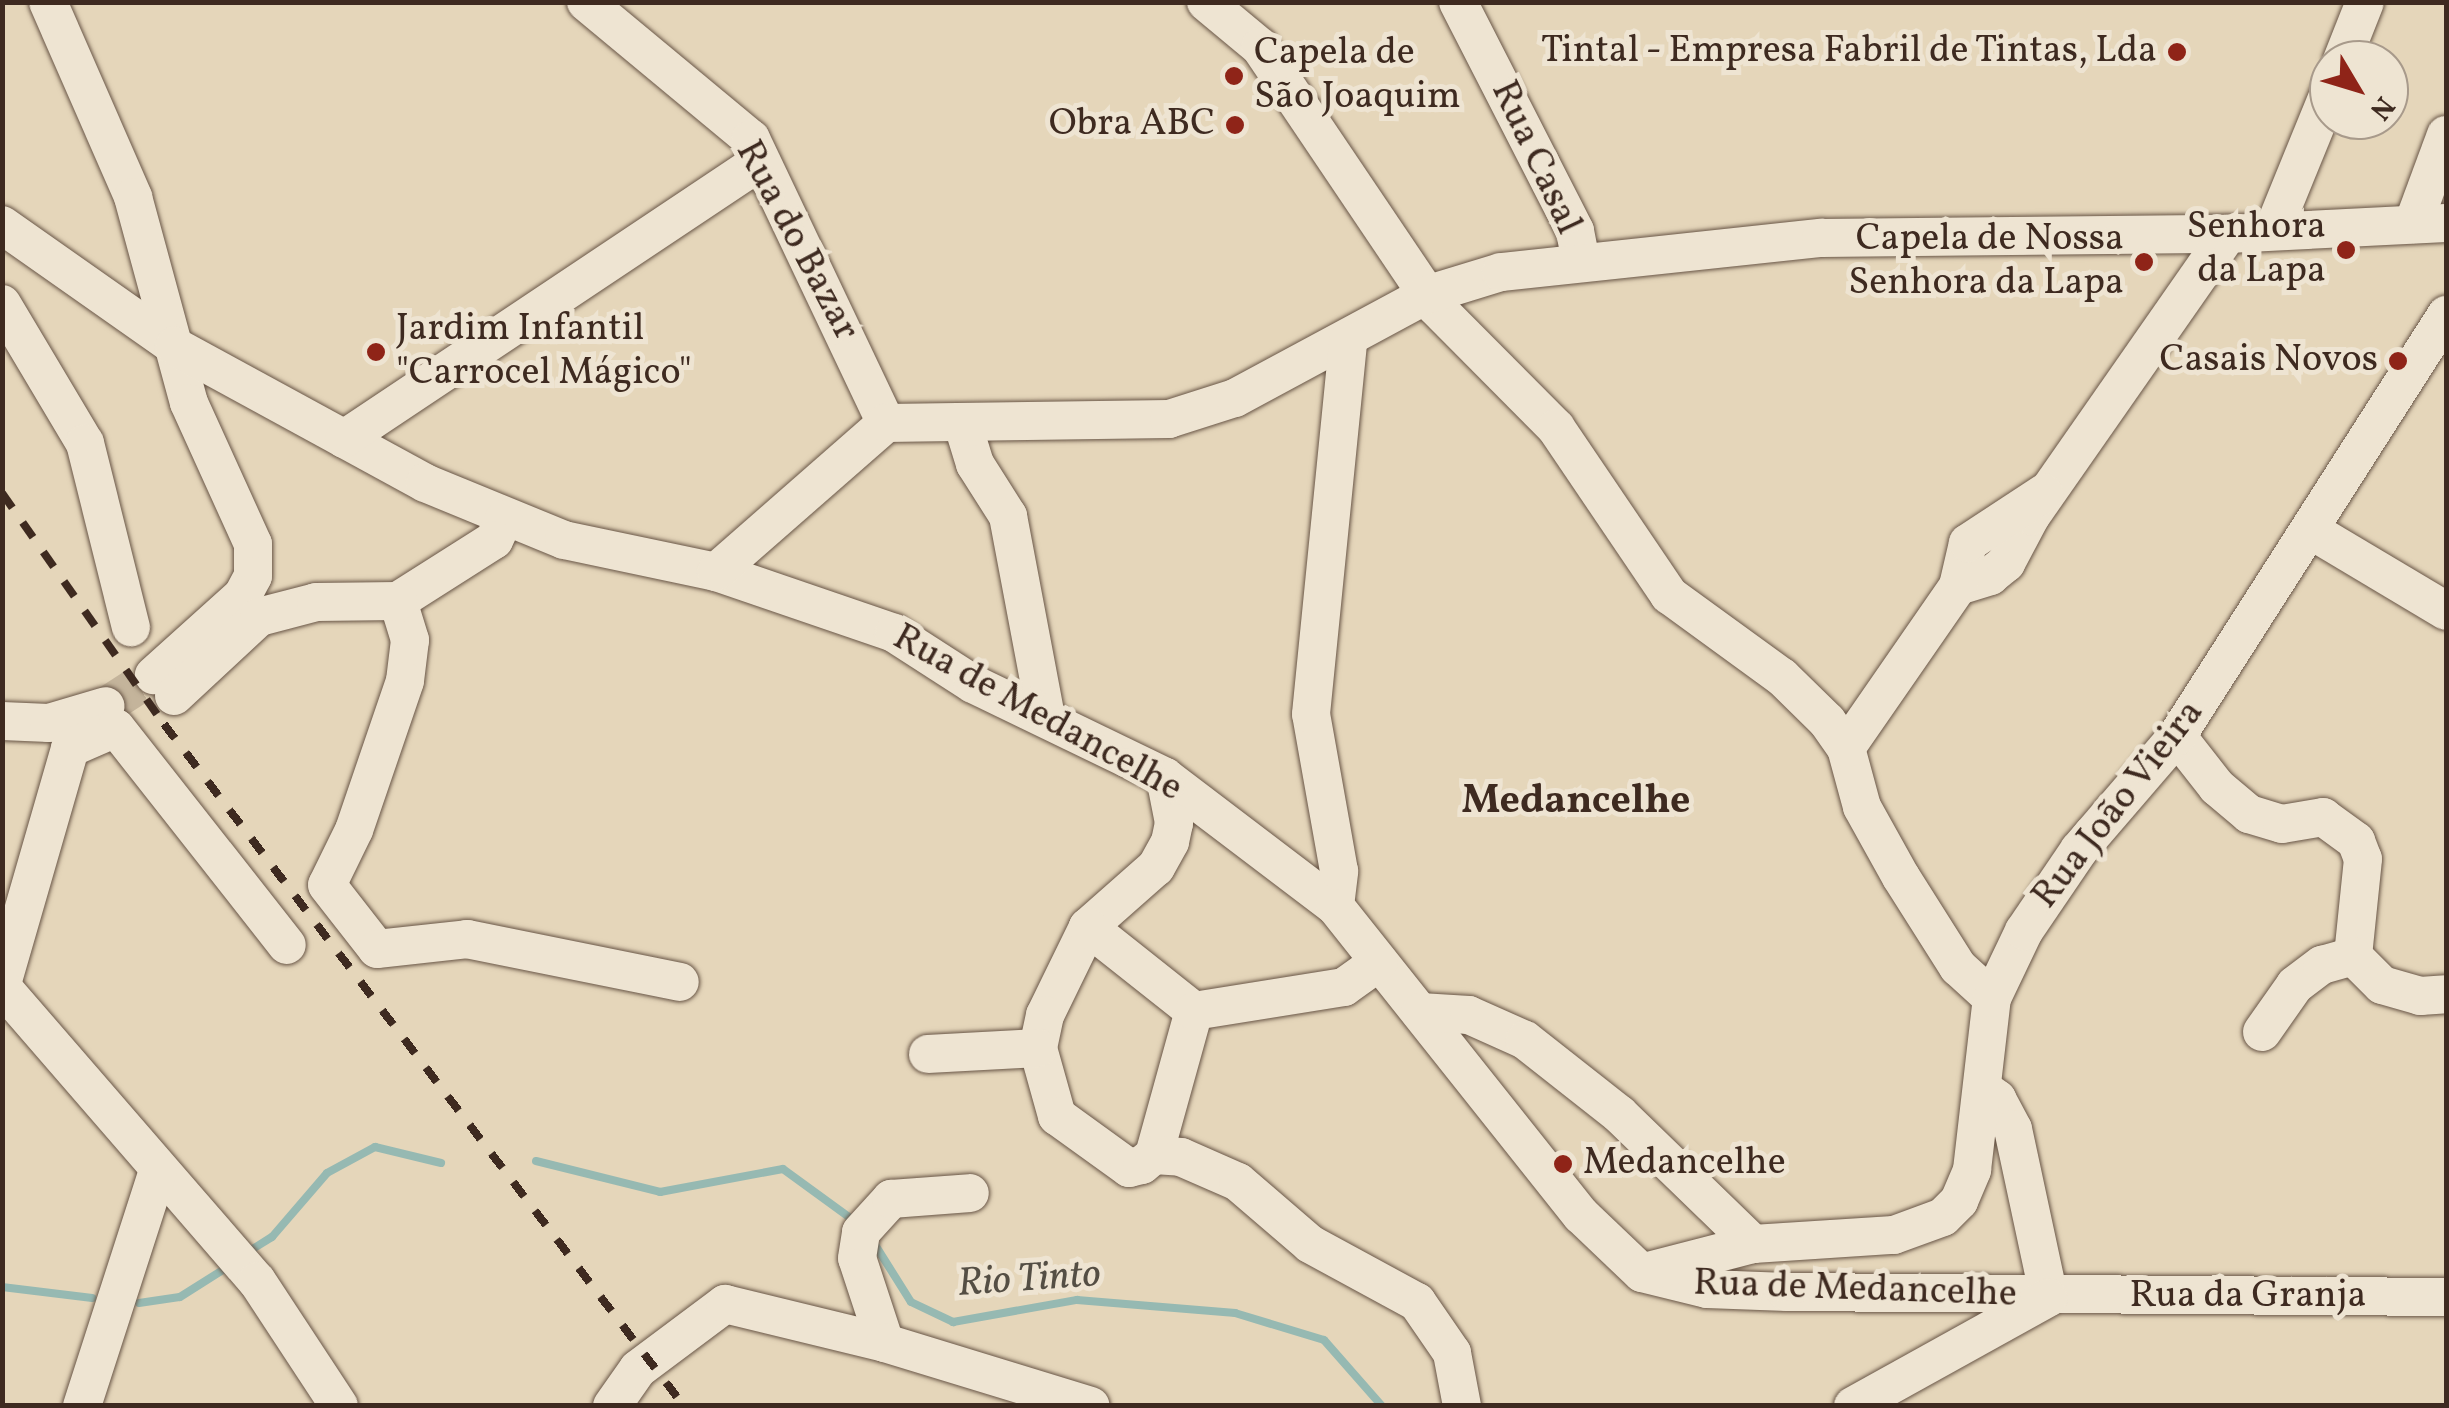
<!DOCTYPE html>
<html>
<head>
<meta charset="utf-8">
<style>
  body { margin:0 }
  #map { position:relative; width:2449px; height:1408px; overflow:hidden; background:#e5d6ba; font-family:Vollkorn,serif }
  div>[style] { position:absolute }
  .stream>* { height:8px; margin:-4px; padding:0 4px; transform-origin:4px; border-radius:4px; background:#96b9b2 }
  .minor-tunnel>* { height:38px; margin-top:-19px; transform-origin:0; background:repeating-linear-gradient(90deg,#c4b49b 0 38px,transparent 0 57px) }
  .roads { filter:drop-shadow(0 0 2px #685546) drop-shadow(0 0 2px #685546) }
  .minor>* { height:38px; margin:-19px; padding:0 19px; transform-origin:19px; border-radius:19px; background:#eee4d2 }
  .rail>* { height:8px; margin-top:-4px; transform-origin:0; background:repeating-linear-gradient(90deg,#3e2a20 0 18px,transparent 0 36px) }
  .dots>* { width:28px; height:28px; translate:-50% -50%; box-sizing:border-box; border:5px solid #eee4d2; border-radius:50% }
  span { translate:-50% -50%; white-space:nowrap; text-align:center; line-height:1.15; -webkit-text-stroke:10px #eee4d2; paint-order:stroke }
  .poi-label { font-size:38px; color:#3e2a20 }
  .right { translate:-100% -50%; text-align:right }
  .left { translate:0 -50%; text-align:left }
  .street-label { font-size:38px; color:#3e2a20 }
  .neighbourhood-label { font-size:40px; color:#3e2a20; font-weight:700 }
  .water-label { font-size:40px; color:#544e44; font-style:italic }
  .frame { position:absolute; inset:0; border:5px solid #3e2a20; pointer-events:none }
  .north { position:absolute; left:2309px; top:40px; width:100px; height:100px; box-sizing:border-box; background:#eee4d2; border:2px solid #a89a8b; border-radius:50%; rotate:128deg; font-size:28px; font-weight:700; line-height:40px; text-align:center; color:#3e2a20 }
  .north::after { content:''; display:block; margin:auto; width:35px; height:45px; background:#8f2418; clip-path:polygon(50% 0,100% 100%,50% 72%,0 100%) }
</style>
</head>
<body>
<div id="map">
  <div class="stream">
    <i style="left:536px;top:1161px;width:128px;rotate:14deg"></i>
    <i style="left:660px;top:1192px;width:125px;rotate:-10.6deg"></i>
    <i style="left:783px;top:1169px;width:90px;rotate:36deg"></i>
    <i style="left:872px;top:1240px;width:73px;rotate:57.8deg"></i>
    <i style="left:911px;top:1302px;width:47px;rotate:25.5deg"></i>
    <i style="left:953px;top:1322px;width:126px;rotate:-10.1deg"></i>
    <i style="left:1077px;top:1300px;width:159px;rotate:4.7deg"></i>
    <i style="left:1235px;top:1313px;width:93px;rotate:16.9deg"></i>
    <i style="left:1324px;top:1340px;width:88px;rotate:48.7deg"></i>
    <i style="left:251px;top:1250px;width:25px;rotate:-32deg"></i>
    <i style="left:272px;top:1237px;width:84px;rotate:-49.3deg"></i>
    <i style="left:327px;top:1173px;width:55px;rotate:-28.4deg"></i>
    <i style="left:375px;top:1147px;width:68px;rotate:13.6deg"></i>
    <i style="left:2px;top:1287px;width:91px;rotate:7deg"></i>
    <i style="left:139px;top:1303px;width:41px;rotate:-8.3deg"></i>
    <i style="left:180px;top:1297px;width:58px;rotate:-32.3deg"></i>
  </div>
  <div class="minor-tunnel">
    <i style="left:106px;top:706px;width:57px;rotate:-32.9deg"></i>
  </div>
  <div class="roads">
    <div class="minor">
      <i style="left:48px;top:2px;width:213px;rotate:66.4deg"></i>
      <i style="left:133px;top:197px;width:213px;rotate:74.8deg"></i>
      <i style="left:189px;top:403px;width:155px;rotate:65.6deg"></i>
      <i style="left:253px;top:544px;width:32px;rotate:90deg"></i>
      <i style="left:253px;top:576px;width:21px;rotate:118deg"></i>
      <i style="left:243px;top:595px;width:120px;rotate:138deg"></i>
      <i style="left:586px;top:2px;width:214px;rotate:39.7deg"></i>
      <i style="left:751px;top:139px;width:314px;rotate:64.6deg"></i>
      <i style="left:1206px;top:2px;width:70px;rotate:39.8deg"></i>
      <i style="left:1260px;top:47px;width:311px;rotate:56deg"></i>
      <i style="left:1434px;top:305px;width:173px;rotate:45.2deg"></i>
      <i style="left:1556px;top:428px;width:202px;rotate:55.9deg"></i>
      <i style="left:1669px;top:595px;width:140px;rotate:36deg"></i>
      <i style="left:1782px;top:677px;width:63px;rotate:44.4deg"></i>
      <i style="left:1827px;top:721px;width:33px;rotate:55deg"></i>
      <i style="left:1846px;top:748px;width:61px;rotate:74.8deg"></i>
      <i style="left:1862px;top:807px;width:80px;rotate:60.9deg"></i>
      <i style="left:1901px;top:877px;width:107px;rotate:57.7deg"></i>
      <i style="left:1958px;top:967px;width:46px;rotate:42.4deg"></i>
      <i style="left:1458px;top:2px;width:257px;rotate:62.9deg"></i>
      <i style="left:1575px;top:231px;width:31px;rotate:79deg"></i>
      <i style="left:2342px;top:60px;width:62px;rotate:-68.4deg"></i>
      <i style="left:2413px;top:224px;width:95px;rotate:-69.7deg"></i>
      <i style="left:2px;top:225px;width:210px;rotate:35.1deg"></i>
      <i style="left:174px;top:346px;width:286px;rotate:28.6deg"></i>
      <i style="left:425px;top:483px;width:150px;rotate:22.3deg"></i>
      <i style="left:564px;top:540px;width:155px;rotate:11.9deg"></i>
      <i style="left:716px;top:572px;width:188px;rotate:18.9deg"></i>
      <i style="left:894px;top:633px;width:94px;rotate:32.8deg"></i>
      <i style="left:973px;top:684px;width:213px;rotate:25.8deg"></i>
      <i style="left:1165px;top:777px;width:213px;rotate:37.2deg"></i>
      <i style="left:1335px;top:906px;width:395px;rotate:51.5deg"></i>
      <i style="left:1581px;top:1215px;width:84px;rotate:43.6deg"></i>
      <i style="left:1642px;top:1273px;width:67px;rotate:13.8deg"></i>
      <i style="left:1707px;top:1289px;width:80px;rotate:2.1deg"></i>
      <i style="left:1787px;top:1292px;width:659px;rotate:0.43deg"></i>
      <i style="left:2274px;top:228px;width:146px;rotate:-67.8deg"></i>
      <i style="left:2px;top:304px;width:162px;rotate:59.2deg"></i>
      <i style="left:85px;top:443px;width:190px;rotate:76deg"></i>
      <i style="left:963px;top:425px;width:41px;rotate:72.9deg"></i>
      <i style="left:975px;top:464px;width:62px;rotate:57.6deg"></i>
      <i style="left:1008px;top:516px;width:205px;rotate:79.3deg"></i>
      <i style="left:344px;top:439px;width:485px;rotate:-33.7deg"></i>
      <i style="left:748px;top:170px;width:16px;rotate:-52deg"></i>
      <i style="left:504px;top:519px;width:23px;rotate:115deg"></i>
      <i style="left:494px;top:540px;width:114px;rotate:147.6deg"></i>
      <i style="left:398px;top:601px;width:41px;rotate:72.9deg"></i>
      <i style="left:410px;top:640px;width:41px;rotate:97deg"></i>
      <i style="left:405px;top:681px;width:157px;rotate:108.9deg"></i>
      <i style="left:354px;top:830px;width:61px;rotate:116.1deg"></i>
      <i style="left:327px;top:885px;width:81px;rotate:52deg"></i>
      <i style="left:377px;top:949px;width:91px;rotate:-6.3deg"></i>
      <i style="left:467px;top:939px;width:217px;rotate:11.4deg"></i>
      <i style="left:2312px;top:531px;width:156px;rotate:30.8deg"></i>
      <i style="left:716px;top:572px;width:226px;rotate:-41.2deg"></i>
      <i style="left:886px;top:423px;width:283px;rotate:-0.8deg"></i>
      <i style="left:1169px;top:419px;width:69px;rotate:-17.7deg"></i>
      <i style="left:1235px;top:398px;width:217px;rotate:-28.3deg"></i>
      <i style="left:1426px;top:295px;width:78px;rotate:-17deg"></i>
      <i style="left:1501px;top:272px;width:322px;rotate:-6.1deg"></i>
      <i style="left:1821px;top:238px;width:407px;rotate:-0.6deg"></i>
      <i style="left:2228px;top:234px;width:218px;rotate:-2.9deg"></i>
      <i style="left:1958px;top:586px;width:34px;rotate:-17deg"></i>
      <i style="left:1990px;top:576px;width:21px;rotate:-39deg"></i>
      <i style="left:2006px;top:563px;width:53px;rotate:-62deg"></i>
      <i style="left:2031px;top:516px;width:344px;rotate:-55.1deg"></i>
      <i style="left:174px;top:696px;width:116px;rotate:-42.9deg"></i>
      <i style="left:259px;top:617px;width:59px;rotate:-14.7deg"></i>
      <i style="left:316px;top:602px;width:82px;rotate:-0.7deg"></i>
      <i style="left:2px;top:721px;width:47px;rotate:2.4deg"></i>
      <i style="left:49px;top:723px;width:59px;rotate:-16.6deg"></i>
      <i style="left:2177px;top:736px;width:65px;rotate:51.9deg"></i>
      <i style="left:2217px;top:787px;width:42px;rotate:40.2deg"></i>
      <i style="left:2249px;top:814px;width:34px;rotate:17deg"></i>
      <i style="left:2282px;top:824px;width:42px;rotate:-9.7deg"></i>
      <i style="left:2323px;top:817px;width:41px;rotate:36deg"></i>
      <i style="left:2356px;top:841px;width:19px;rotate:69deg"></i>
      <i style="left:2363px;top:859px;width:98px;rotate:95.9deg"></i>
      <i style="left:2353px;top:956px;width:41px;rotate:45deg"></i>
      <i style="left:2382px;top:985px;width:40px;rotate:16deg"></i>
      <i style="left:2420px;top:996px;width:26px;rotate:-4deg"></i>
      <i style="left:1846px;top:748px;width:197px;rotate:-55.3deg"></i>
      <i style="left:1958px;top:586px;width:44px;rotate:-76.9deg"></i>
      <i style="left:1968px;top:543px;width:91px;rotate:-33.3deg"></i>
      <i style="left:1165px;top:777px;width:47px;rotate:78.9deg"></i>
      <i style="left:1174px;top:823px;width:19px;rotate:102deg"></i>
      <i style="left:1170px;top:842px;width:29px;rotate:119deg"></i>
      <i style="left:1156px;top:867px;width:91px;rotate:138.6deg"></i>
      <i style="left:1088px;top:927px;width:98px;rotate:116deg"></i>
      <i style="left:1045px;top:1015px;width:34px;rotate:102deg"></i>
      <i style="left:1038px;top:1048px;width:71px;rotate:74.4deg"></i>
      <i style="left:1057px;top:1116px;width:89px;rotate:35.8deg"></i>
      <i style="left:1129px;top:1168px;width:13px;rotate:-13deg"></i>
      <i style="left:1142px;top:1165px;width:16px;rotate:-40deg"></i>
      <i style="left:1154px;top:1155px;width:149px;rotate:-74.5deg"></i>
      <i style="left:1335px;top:906px;width:35px;rotate:-83deg"></i>
      <i style="left:1339px;top:871px;width:159px;rotate:-100.1deg"></i>
      <i style="left:1311px;top:714px;width:375px;rotate:-84.3deg"></i>
      <i style="left:1088px;top:927px;width:135px;rotate:38.4deg"></i>
      <i style="left:1194px;top:1011px;width:152px;rotate:-9.1deg"></i>
      <i style="left:1344px;top:987px;width:43px;rotate:-35.5deg"></i>
      <i style="left:2px;top:984px;width:246px;rotate:-73.9deg"></i>
      <i style="left:70px;top:748px;width:50px;rotate:-23.5deg"></i>
      <i style="left:116px;top:728px;width:276px;rotate:51.8deg"></i>
      <i style="left:2px;top:987px;width:389px;rotate:49.1deg"></i>
      <i style="left:257px;top:1281px;width:149px;rotate:56.7deg"></i>
      <i style="left:1420px;top:1012px;width:49px;rotate:3.5deg"></i>
      <i style="left:1469px;top:1015px;width:61px;rotate:24.1deg"></i>
      <i style="left:1525px;top:1040px;width:120px;rotate:38.2deg"></i>
      <i style="left:1619px;top:1114px;width:187px;rotate:44.1deg"></i>
      <i style="left:2262px;top:1032px;width:57px;rotate:-54.9deg"></i>
      <i style="left:2295px;top:985px;width:34px;rotate:-37deg"></i>
      <i style="left:2322px;top:965px;width:32px;rotate:-16deg"></i>
      <i style="left:928px;top:1054px;width:110px;rotate:-3.1deg"></i>
      <i style="left:1982px;top:1088px;width:19px;rotate:36deg"></i>
      <i style="left:1997px;top:1099px;width:34px;rotate:62deg"></i>
      <i style="left:2013px;top:1129px;width:172px;rotate:77.9deg"></i>
      <i style="left:1154px;top:1155px;width:27px;rotate:4deg"></i>
      <i style="left:1181px;top:1157px;width:62px;rotate:23.7deg"></i>
      <i style="left:1238px;top:1182px;width:95px;rotate:40.7deg"></i>
      <i style="left:1310px;top:1244px;width:122px;rotate:28.5deg"></i>
      <i style="left:1417px;top:1302px;width:62px;rotate:55.5deg"></i>
      <i style="left:1452px;top:1353px;width:54px;rotate:79.3deg"></i>
      <i style="left:1645px;top:1272px;width:112px;rotate:-14.5deg"></i>
      <i style="left:1753px;top:1244px;width:141px;rotate:-3.7deg"></i>
      <i style="left:1894px;top:1235px;width:52px;rotate:-20.2deg"></i>
      <i style="left:1943px;top:1217px;width:23px;rotate:-45deg"></i>
      <i style="left:1959px;top:1201px;width:34px;rotate:-67deg"></i>
      <i style="left:1972px;top:1170px;width:173px;rotate:-83.4deg"></i>
      <i style="left:1992px;top:998px;width:74px;rotate:-64.5deg"></i>
      <i style="left:2024px;top:931px;width:98px;rotate:-55.8deg"></i>
      <i style="left:2079px;top:850px;width:150px;rotate:-49.3deg"></i>
      <i style="left:2177px;top:736px;width:500px;rotate:-57.4deg"></i>
      <i style="left:885px;top:1343px;width:89px;rotate:-108.2deg"></i>
      <i style="left:857px;top:1258px;width:26px;rotate:-81deg"></i>
      <i style="left:861px;top:1232px;width:45px;rotate:-47.7deg"></i>
      <i style="left:891px;top:1199px;width:79px;rotate:-4.3deg"></i>
      <i style="left:82px;top:1406px;width:247px;rotate:-72.1deg"></i>
      <i style="left:612px;top:1406px;width:45px;rotate:-54.9deg"></i>
      <i style="left:638px;top:1369px;width:109px;rotate:-36.8deg"></i>
      <i style="left:725px;top:1304px;width:165px;rotate:13.7deg"></i>
      <i style="left:885px;top:1343px;width:215px;rotate:17deg"></i>
      <i style="left:1853px;top:1406px;width:223px;rotate:-29deg"></i>
    </div>
  </div>
  <div class="rail">
    <i style="left:2px;top:493px;width:282px;rotate:55deg"></i>
    <i style="left:164px;top:724px;width:858px;rotate:52.68deg"></i>
  </div>
  <div class="dots">
    <i style="left:2177px;top:52px;background:#8f2418"></i>
    <i style="left:1234px;top:76px;background:#8f2418"></i>
    <i style="left:1235px;top:125px;background:#8f2418"></i>
    <i style="left:2346px;top:250px;background:#8f2418"></i>
    <i style="left:2144px;top:262px;background:#8f2418"></i>
    <i style="left:376px;top:352px;background:#8f2418"></i>
    <i style="left:2398px;top:361px;background:#8f2418"></i>
    <i style="left:1563px;top:1164px;background:#8f2418"></i>
  </div>
  <div class="poi-label">
    <span class="right" style="left:2157px;top:52px">Tintal - Empresa Fabril de Tintas, Lda</span>
    <span class="left" style="left:1254px;top:76px">Capela de<br>São Joaquim</span>
    <span class="right" style="left:1215px;top:125px">Obra ABC</span>
    <span class="right" style="left:2326px;top:250px">Senhora<br>da Lapa</span>
    <span class="right" style="left:2124px;top:262px">Capela de Nossa<br>Senhora da Lapa</span>
    <span class="left" style="left:396px;top:352px">Jardim Infantil<br>"Carrocel Mágico"</span>
    <span class="right" style="left:2378px;top:361px">Casais Novos</span>
    <span class="left" style="left:1583px;top:1164px">Medancelhe</span>
  </div>
  <div class="street-label">
    <span style="left:1535px;top:158px;rotate:65deg">Rua Casal</span>
    <span style="left:796px;top:241px;rotate:62deg">Rua do Bazar</span>
    <span style="left:1037px;top:714px;rotate:29deg">Rua de Medancelhe</span>
    <span style="left:2119px;top:805px;rotate:-52deg">Rua João Vieira</span>
    <span style="left:1855px;top:1290px;rotate:2deg">Rua de Medancelhe</span>
    <span style="left:2248px;top:1297px">Rua da Granja</span>
  </div>
  <div class="neighbourhood-label">
    <span style="left:1576px;top:802px">Medancelhe</span>
  </div>
  <div class="water-label">
    <span style="left:1029px;top:1280px;rotate:-4deg">Rio Tinto</span>
  </div>
  <div class="frame"></div>
  <div class="north">N</div>
</div>
</body>
</html>
